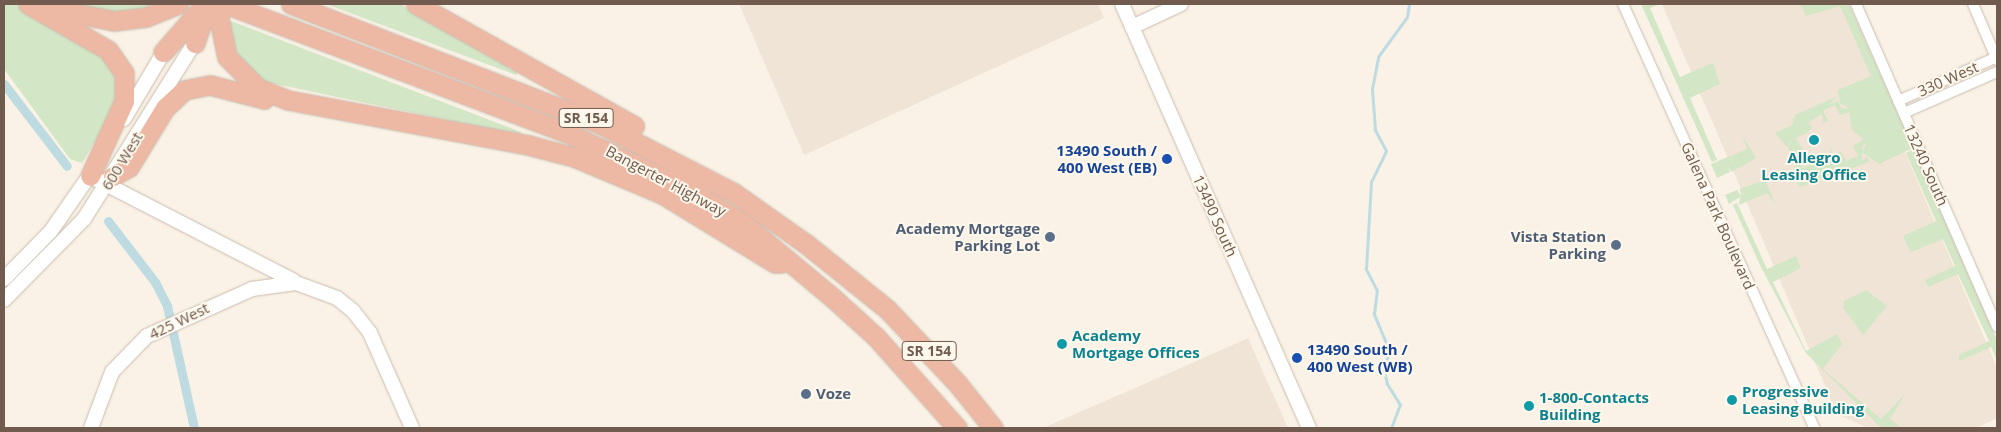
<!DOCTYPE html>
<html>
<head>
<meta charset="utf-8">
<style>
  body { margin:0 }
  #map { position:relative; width:2001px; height:432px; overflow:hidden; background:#faf2e6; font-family:"Open Sans",sans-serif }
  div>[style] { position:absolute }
  .residential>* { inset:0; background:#f0e4d6 }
  .green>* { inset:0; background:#d3e6c6 }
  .stream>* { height:2.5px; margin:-1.25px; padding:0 1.25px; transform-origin:1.25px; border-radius:1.25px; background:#bddbe1 }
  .canal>* { height:9px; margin:-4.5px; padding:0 4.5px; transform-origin:4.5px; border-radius:4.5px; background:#bddbe1 }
  .roads { filter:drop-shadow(0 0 1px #cabbae) drop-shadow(0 0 1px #cabbae) }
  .street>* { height:10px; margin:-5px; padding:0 5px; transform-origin:5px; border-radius:5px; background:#fff }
  .secondary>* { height:14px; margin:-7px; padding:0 7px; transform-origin:7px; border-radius:7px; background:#fff }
  .highway>* { height:19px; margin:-9.5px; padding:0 9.5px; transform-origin:9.5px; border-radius:9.5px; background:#edb8a4 }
  .dots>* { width:14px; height:14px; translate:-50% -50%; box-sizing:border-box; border:2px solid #fdf7ec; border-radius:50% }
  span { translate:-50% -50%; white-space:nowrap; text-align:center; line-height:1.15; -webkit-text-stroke:4px #fdf7ec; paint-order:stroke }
  .shield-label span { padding:1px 4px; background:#fdf7ec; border:1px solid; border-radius:4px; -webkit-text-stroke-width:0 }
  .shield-label { font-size:14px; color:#705b4e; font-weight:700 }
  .street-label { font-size:15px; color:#705b4e }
  .transit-label { font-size:15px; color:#164399; font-weight:700 }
  .right { translate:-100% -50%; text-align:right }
  .left { translate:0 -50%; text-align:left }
  .culture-label { font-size:15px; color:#0d838f; font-weight:700 }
  .service-label { font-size:15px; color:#4e5e75; font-weight:700 }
  .frame { position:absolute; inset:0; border:5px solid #705b4e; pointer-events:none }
</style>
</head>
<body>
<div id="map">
  <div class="residential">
    <i style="clip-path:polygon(739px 4px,1098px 4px,1104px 18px,804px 155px)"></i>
    <i style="clip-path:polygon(1662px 4px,1842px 4px,1997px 368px,1997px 418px,1976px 428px,1868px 428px,1837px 414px)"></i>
    <i style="clip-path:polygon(1248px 338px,1288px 428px,1043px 428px,1183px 367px)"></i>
  </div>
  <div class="green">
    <i style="clip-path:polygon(4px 4px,16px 4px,68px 33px,105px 55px,117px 72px,116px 108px,82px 163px,70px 159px,4px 69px)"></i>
    <i style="clip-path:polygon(61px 4px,160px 4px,121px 13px)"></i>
    <i style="clip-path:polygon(326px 4px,401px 4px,518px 73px,516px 75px)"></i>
    <i style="clip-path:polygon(1641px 4px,1660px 4px,1650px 8px,1680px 77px,1713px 63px,1720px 84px,1690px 98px,1717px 160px,1712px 162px)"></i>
    <i style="clip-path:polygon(evenodd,1849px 4px,1913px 148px,1879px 164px,1862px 152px,1867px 142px,1862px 146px,1862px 161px,1867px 157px,1869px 162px,1800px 187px,1793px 173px,1795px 165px,1799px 166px,1788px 148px,1793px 139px,1787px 147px,1775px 133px,1792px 125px,1795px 115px,1838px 96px,1828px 105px,1838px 101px,1841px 108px,1846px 109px,1849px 108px,1840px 103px,1838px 90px,1871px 76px,1840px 6px,1806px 16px,1801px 5px,1849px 4px,1835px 105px,1840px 115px,1849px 112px,1852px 130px,1864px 139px,1853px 146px,1858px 156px,1846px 161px,1841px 151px,1834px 156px,1829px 144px,1831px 153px,1818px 160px,1802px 168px,1800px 167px,1810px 162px,1796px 138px,1807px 133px,1812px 128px,1809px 122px,1822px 114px,1823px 123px,1828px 121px,1823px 111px,1835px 105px)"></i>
    <i style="clip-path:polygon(226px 19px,521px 132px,520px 135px,261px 81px,232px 51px)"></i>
    <i style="clip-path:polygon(1742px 135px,1756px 158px,1731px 172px,1727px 164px,1730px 172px,1717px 178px,1711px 164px,1730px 156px,1733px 162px,1731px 156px,1747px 149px)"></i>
    <i style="clip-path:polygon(1913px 149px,1997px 340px,1997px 360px,1991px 347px,1959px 361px,1959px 355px,1989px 341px,1958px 274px,1928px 287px,1925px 280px,1955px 266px,1943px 239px,1911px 252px,1903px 236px,1936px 221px,1906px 153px)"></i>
    <i style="clip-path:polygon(1765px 180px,1776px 205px,1767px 193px,1739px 205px,1740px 197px,1729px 204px,1725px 195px,1737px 190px,1741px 196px,1740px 189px)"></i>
    <i style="clip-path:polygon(1737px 203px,1767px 269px,1796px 256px,1801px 268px,1773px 282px,1806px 351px,1837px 334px,1842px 344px,1823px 369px,1881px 419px,1906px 393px,1890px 419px,1902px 428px,1881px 428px,1806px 353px,1760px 265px,1733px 205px)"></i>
    <i style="clip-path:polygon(1866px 290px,1887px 306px,1863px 335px,1843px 308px,1844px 301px)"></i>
  </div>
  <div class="stream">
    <i style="left:1391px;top:428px;width:25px;rotate:-69deg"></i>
    <i style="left:1400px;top:405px;width:25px;rotate:-122deg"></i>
    <i style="left:1387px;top:384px;width:13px;rotate:-103deg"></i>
    <i style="left:1384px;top:371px;width:22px;rotate:-77deg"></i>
    <i style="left:1389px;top:350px;width:39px;rotate:-113deg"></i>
    <i style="left:1374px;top:314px;width:23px;rotate:-83deg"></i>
    <i style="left:1377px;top:291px;width:25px;rotate:-117deg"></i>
    <i style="left:1366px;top:269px;width:87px;rotate:-86.7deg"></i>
    <i style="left:1371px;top:182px;width:34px;rotate:-64deg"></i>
    <i style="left:1386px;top:151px;width:24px;rotate:-118deg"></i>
    <i style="left:1375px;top:130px;width:41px;rotate:-94.2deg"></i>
    <i style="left:1372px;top:89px;width:33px;rotate:-79deg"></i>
    <i style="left:1378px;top:57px;width:49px;rotate:-54.1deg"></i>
    <i style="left:1407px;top:17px;width:13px;rotate:-81deg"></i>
  </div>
  <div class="canal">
    <i style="left:4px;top:84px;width:103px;rotate:52.5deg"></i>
    <i style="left:108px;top:221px;width:77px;rotate:52.4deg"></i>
    <i style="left:155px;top:282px;width:27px;rotate:63deg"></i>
    <i style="left:167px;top:306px;width:125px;rotate:77.5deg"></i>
  </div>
  <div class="roads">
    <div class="street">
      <i style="left:1623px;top:4px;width:465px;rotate:65.7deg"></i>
      <i style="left:1856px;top:4px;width:352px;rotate:66.4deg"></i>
      <i style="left:1973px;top:4px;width:61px;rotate:66.8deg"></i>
      <i style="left:1898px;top:101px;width:108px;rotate:-24deg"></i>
      <i style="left:1904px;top:113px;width:102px;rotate:-23.8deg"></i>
    </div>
    <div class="secondary">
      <i style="left:1122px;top:4px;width:463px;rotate:66.2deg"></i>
      <i style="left:1132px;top:27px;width:54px;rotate:-25.1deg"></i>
      <i style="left:124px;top:119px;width:86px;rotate:-59.3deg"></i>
      <i style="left:90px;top:176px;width:229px;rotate:27.2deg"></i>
      <i style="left:4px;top:279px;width:67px;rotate:-45.6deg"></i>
      <i style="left:51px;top:231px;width:75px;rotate:-55.3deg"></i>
      <i style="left:4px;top:300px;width:114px;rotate:-45.4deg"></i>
      <i style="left:84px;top:219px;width:218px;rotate:-57.9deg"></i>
      <i style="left:91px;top:428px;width:60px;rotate:-69.4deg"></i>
      <i style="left:112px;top:372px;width:50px;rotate:-45.8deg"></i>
      <i style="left:147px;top:336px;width:115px;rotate:-24.1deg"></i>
      <i style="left:252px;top:289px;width:44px;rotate:-7.8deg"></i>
      <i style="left:296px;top:283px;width:44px;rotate:20.1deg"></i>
      <i style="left:337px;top:298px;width:21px;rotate:39deg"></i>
      <i style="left:353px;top:311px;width:28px;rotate:52deg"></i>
      <i style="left:370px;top:333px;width:104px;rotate:66.1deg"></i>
    </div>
    <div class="highway">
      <i style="left:28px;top:4px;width:92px;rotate:29.9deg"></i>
      <i style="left:108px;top:50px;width:28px;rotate:55deg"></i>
      <i style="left:124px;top:73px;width:28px;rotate:90deg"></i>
      <i style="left:124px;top:101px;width:82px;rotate:114.4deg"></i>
      <i style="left:216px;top:4px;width:54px;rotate:78.3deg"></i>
      <i style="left:227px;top:57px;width:44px;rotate:45deg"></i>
      <i style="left:258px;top:88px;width:32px;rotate:22deg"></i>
      <i style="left:288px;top:100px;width:244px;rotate:10.6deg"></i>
      <i style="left:528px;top:145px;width:48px;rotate:14.6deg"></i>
      <i style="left:574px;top:157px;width:95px;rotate:22.8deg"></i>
      <i style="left:662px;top:194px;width:132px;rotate:31.4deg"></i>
      <i style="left:775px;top:263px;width:6px"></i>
      <i style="left:226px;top:4px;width:368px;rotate:20.7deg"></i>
      <i style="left:570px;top:134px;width:129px;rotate:25.2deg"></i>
      <i style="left:687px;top:189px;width:66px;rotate:31.3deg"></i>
      <i style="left:743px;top:223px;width:117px;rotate:39.8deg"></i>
      <i style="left:833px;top:298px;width:58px;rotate:42.2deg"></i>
      <i style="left:876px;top:337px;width:122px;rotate:48.3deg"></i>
      <i style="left:291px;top:4px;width:327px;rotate:21.2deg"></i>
      <i style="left:596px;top:122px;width:155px;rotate:27.2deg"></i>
      <i style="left:734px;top:193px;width:87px;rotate:35.2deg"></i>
      <i style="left:805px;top:243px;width:105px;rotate:38.8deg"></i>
      <i style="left:887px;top:309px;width:102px;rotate:46.6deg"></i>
      <i style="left:957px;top:383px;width:58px;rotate:51.3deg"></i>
      <i style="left:416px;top:4px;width:250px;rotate:29.2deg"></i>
      <i style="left:53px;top:9px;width:62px;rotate:11.1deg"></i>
      <i style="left:114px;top:21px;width:32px;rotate:-7deg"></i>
      <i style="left:146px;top:17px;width:35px;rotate:-22deg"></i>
      <i style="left:195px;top:43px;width:41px;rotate:-71.6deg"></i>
      <i style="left:163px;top:52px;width:64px;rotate:-48.8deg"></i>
      <i style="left:113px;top:176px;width:18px;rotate:-29deg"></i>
      <i style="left:129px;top:167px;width:69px;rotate:-58.6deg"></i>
      <i style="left:165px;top:108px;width:26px;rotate:-43deg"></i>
      <i style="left:184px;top:90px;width:26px;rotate:-11deg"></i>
      <i style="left:210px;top:85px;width:56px;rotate:14.5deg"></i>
    </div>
  </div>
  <div class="dots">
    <i style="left:1814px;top:140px;background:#0f9aa8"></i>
    <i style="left:1167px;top:159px;background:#1a4fb4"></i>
    <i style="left:1050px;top:237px;background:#5c6f8a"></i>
    <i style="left:1616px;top:245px;background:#5c6f8a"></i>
    <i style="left:1062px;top:344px;background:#0f9aa8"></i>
    <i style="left:1297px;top:358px;background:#1a4fb4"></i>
    <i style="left:806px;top:394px;background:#5c6f8a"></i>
    <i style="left:1732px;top:400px;background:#0f9aa8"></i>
    <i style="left:1529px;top:406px;background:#0f9aa8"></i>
  </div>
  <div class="shield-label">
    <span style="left:586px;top:118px">SR 154</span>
    <span style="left:929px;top:351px">SR 154</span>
  </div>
  <div class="street-label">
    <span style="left:1948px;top:79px;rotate:-24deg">330 West</span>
    <span style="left:122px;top:161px;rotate:-59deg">600 West</span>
    <span style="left:1926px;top:165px;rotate:66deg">13240 South</span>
    <span style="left:666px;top:181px;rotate:28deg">Bangerter Highway</span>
    <span style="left:1215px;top:216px;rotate:66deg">13490 South</span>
    <span style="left:1718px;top:216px;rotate:66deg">Galena Park Boulevard</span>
    <span style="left:179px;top:321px;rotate:-26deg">425 West</span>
  </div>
  <div class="transit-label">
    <span class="right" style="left:1157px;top:159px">13490 South /<br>400 West (EB)</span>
    <span class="left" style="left:1307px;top:358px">13490 South /<br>400 West (WB)</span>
  </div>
  <div class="culture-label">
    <span style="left:1814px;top:166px">Allegro<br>Leasing Office</span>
    <span class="left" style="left:1072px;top:344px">Academy<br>Mortgage Offices</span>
    <span class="left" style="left:1742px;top:400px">Progressive<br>Leasing Building</span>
    <span class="left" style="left:1539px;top:406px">1-800-Contacts<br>Building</span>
  </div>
  <div class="service-label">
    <span class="right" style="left:1040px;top:237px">Academy Mortgage<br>Parking Lot</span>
    <span class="right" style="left:1606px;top:245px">Vista Station<br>Parking</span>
    <span class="left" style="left:816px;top:394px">Voze</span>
  </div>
  <div class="frame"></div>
</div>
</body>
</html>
